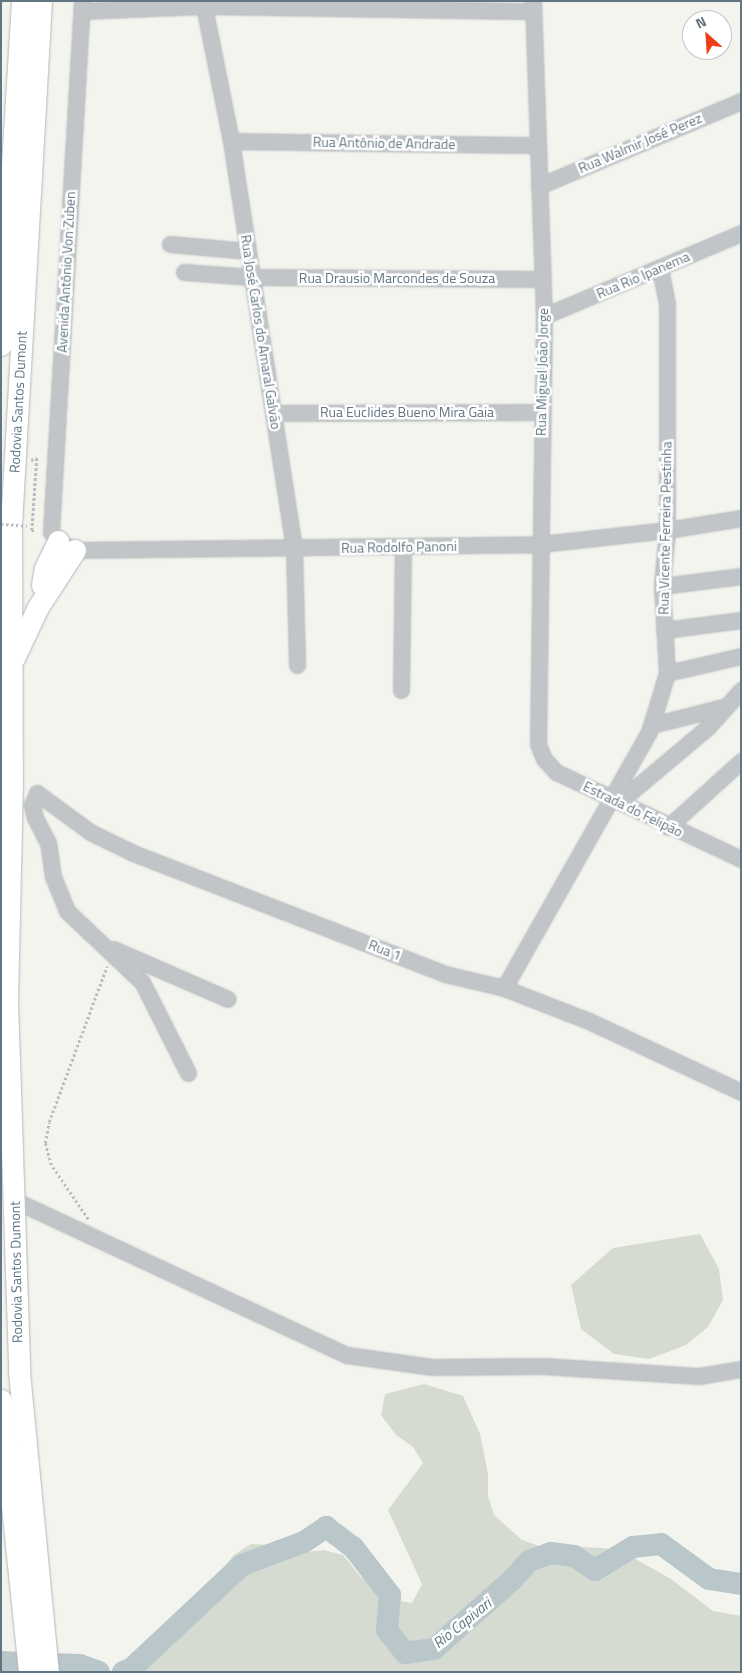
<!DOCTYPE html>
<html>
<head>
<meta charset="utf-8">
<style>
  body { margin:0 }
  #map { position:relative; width:742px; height:1673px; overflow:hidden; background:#f4f4ef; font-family:"Titillium Web",sans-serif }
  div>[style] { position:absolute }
  .green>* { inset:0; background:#d5dbd0 }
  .river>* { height:22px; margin:-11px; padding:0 11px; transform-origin:11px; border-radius:11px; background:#b9c7cb }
  .path>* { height:2.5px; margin-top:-1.25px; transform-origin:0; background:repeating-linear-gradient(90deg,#babdbf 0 2.5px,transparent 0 5px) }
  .roads { filter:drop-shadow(0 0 1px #b3b7ba) drop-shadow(0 0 1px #b3b7ba) }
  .minor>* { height:15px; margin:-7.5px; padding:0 7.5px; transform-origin:7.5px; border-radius:7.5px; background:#c1c5c8 }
  .highway>* { height:21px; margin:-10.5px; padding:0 10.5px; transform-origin:10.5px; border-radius:10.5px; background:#fff }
  .path-bridge>* { height:2.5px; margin-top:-1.25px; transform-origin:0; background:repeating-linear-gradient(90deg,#babdbf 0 2.5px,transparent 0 5px) }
  span { translate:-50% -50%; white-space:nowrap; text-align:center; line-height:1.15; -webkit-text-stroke:5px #fff; paint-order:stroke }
  .street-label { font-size:14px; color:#617582 }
  .water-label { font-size:15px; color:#5c7880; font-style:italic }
  .frame { position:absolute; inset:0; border:2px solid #617582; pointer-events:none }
  .north { position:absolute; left:682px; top:10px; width:50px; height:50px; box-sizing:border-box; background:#fff; border:1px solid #c0c8cd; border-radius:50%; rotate:334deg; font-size:14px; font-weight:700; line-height:20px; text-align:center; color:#617582 }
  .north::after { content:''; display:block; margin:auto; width:18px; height:22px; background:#ec3f17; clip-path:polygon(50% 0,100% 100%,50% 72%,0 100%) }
</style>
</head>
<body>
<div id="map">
  <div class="green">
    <i style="clip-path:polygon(700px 1234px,719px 1269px,723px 1300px,708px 1327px,686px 1345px,649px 1359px,614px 1354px,581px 1329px,571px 1285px,613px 1248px)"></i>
    <i style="clip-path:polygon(424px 1384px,463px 1396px,480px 1434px,488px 1474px,488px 1496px,494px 1515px,522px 1540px,542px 1547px,556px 1551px,582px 1547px,618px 1549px,671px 1579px,713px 1611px,741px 1616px,741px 1672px,140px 1672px,156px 1646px,234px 1555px,251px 1544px,273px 1545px,296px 1553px,324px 1550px,343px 1555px,361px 1577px,394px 1600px,412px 1603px,422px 1584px,388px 1510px,423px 1463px,413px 1447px,396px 1435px,381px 1415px,385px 1394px)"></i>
  </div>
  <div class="river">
    <i style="left:1px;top:1662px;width:79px;rotate:2.2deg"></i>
    <i style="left:80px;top:1665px;width:20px;rotate:20deg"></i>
    <i style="left:123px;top:1672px;width:9px;rotate:-21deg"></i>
    <i style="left:131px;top:1669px;width:152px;rotate:-43.1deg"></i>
    <i style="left:242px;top:1565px;width:66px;rotate:-20.4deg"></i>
    <i style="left:304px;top:1542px;width:27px;rotate:-34deg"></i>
    <i style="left:326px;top:1527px;width:34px;rotate:37deg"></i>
    <i style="left:353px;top:1547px;width:61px;rotate:52.4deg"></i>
    <i style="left:390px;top:1595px;width:35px;rotate:95deg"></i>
    <i style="left:387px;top:1630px;width:29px;rotate:52deg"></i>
    <i style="left:405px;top:1653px;width:29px;rotate:-8deg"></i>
    <i style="left:434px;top:1649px;width:104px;rotate:-41.5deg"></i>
    <i style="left:512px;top:1580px;width:25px;rotate:-48deg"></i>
    <i style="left:529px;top:1561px;width:23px;rotate:-20deg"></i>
    <i style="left:551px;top:1553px;width:23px;rotate:7deg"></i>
    <i style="left:574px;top:1556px;width:25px;rotate:34deg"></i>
    <i style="left:595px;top:1570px;width:44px;rotate:-31.2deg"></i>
    <i style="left:633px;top:1547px;width:28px;rotate:-6deg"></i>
    <i style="left:661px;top:1544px;width:59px;rotate:36.1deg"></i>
    <i style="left:709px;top:1579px;width:32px;rotate:9deg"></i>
  </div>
  <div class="path">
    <i style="left:31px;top:460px;width:6px;rotate:-18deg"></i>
    <i style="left:37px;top:458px;width:73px;rotate:93.9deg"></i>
    <i style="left:32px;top:531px;width:5px"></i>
    <i style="left:88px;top:1219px;width:65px;rotate:-124.4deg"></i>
    <i style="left:51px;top:1165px;width:23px;rotate:-105deg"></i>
    <i style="left:45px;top:1143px;width:21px;rotate:-79deg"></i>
    <i style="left:49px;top:1122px;width:166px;rotate:-69.6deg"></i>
  </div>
  <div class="roads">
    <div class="minor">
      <i style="left:82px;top:1px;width:532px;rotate:93.34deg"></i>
      <i style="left:51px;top:532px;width:11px;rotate:52deg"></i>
      <i style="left:58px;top:541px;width:19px;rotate:28deg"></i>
      <i style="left:75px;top:550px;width:466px;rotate:-0.7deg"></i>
      <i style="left:541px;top:544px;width:127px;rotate:-6.3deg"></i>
      <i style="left:667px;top:530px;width:75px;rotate:-9.2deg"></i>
      <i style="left:203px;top:1px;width:143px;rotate:78.7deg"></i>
      <i style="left:231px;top:141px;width:412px;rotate:81.2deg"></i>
      <i style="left:294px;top:548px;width:117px;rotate:88.5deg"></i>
      <i style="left:533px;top:1px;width:315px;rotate:88deg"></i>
      <i style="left:544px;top:316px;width:428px;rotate:90.8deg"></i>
      <i style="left:538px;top:744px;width:16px;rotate:68deg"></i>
      <i style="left:544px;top:759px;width:18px;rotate:47deg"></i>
      <i style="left:556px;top:772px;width:204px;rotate:25.2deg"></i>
      <i style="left:82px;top:11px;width:121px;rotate:-2.4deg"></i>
      <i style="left:203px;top:6px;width:330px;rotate:0.9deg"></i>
      <i style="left:231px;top:141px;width:305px;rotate:0.8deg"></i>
      <i style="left:539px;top:186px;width:219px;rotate:-22.8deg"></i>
      <i style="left:170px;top:244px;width:78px;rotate:5.1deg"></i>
      <i style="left:184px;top:272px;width:68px;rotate:4.2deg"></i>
      <i style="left:252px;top:277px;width:289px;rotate:0.4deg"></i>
      <i style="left:544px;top:316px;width:214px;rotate:-22.8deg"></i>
      <i style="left:273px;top:413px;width:268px;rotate:-0.2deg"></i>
      <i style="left:662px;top:586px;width:80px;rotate:-7.2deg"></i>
      <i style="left:664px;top:630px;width:78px;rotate:-7.4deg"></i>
      <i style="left:667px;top:673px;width:76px;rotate:-12.9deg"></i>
      <i style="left:401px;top:690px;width:143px;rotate:-89.2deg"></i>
      <i style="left:652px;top:725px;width:77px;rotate:-14.2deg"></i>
      <i style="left:620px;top:801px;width:115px;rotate:-40.1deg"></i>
      <i style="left:708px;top:727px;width:50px;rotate:-48.3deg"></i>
      <i style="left:668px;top:827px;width:98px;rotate:-42.1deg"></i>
      <i style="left:113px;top:949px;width:125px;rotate:23.5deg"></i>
      <i style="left:504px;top:988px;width:294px;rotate:-60.5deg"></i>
      <i style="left:649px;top:732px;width:62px;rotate:-73deg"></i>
      <i style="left:667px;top:673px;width:87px;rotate:-93.3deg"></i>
      <i style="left:662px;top:586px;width:56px;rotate:-84.9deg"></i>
      <i style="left:667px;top:530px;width:226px;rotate:-90deg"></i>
      <i style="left:667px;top:304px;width:37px;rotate:-101deg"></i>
      <i style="left:188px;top:1073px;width:102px;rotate:-116.8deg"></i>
      <i style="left:142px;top:982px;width:103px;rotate:-136.6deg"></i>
      <i style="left:67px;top:911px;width:37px;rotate:-112deg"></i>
      <i style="left:53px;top:877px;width:34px;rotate:-98deg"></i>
      <i style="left:48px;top:843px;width:28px;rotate:-117deg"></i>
      <i style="left:35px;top:818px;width:13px;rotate:-103deg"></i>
      <i style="left:32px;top:805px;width:13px;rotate:-67deg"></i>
      <i style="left:37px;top:793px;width:66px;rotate:36.3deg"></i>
      <i style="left:90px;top:832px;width:48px;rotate:26deg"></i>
      <i style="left:133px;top:853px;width:335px;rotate:21.2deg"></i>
      <i style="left:445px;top:974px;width:61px;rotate:13.3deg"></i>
      <i style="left:504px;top:988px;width:91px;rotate:21.2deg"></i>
      <i style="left:589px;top:1021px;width:168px;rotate:25deg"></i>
      <i style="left:14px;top:1200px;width:367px;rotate:25deg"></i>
      <i style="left:347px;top:1355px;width:86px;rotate:8deg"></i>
      <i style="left:432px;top:1367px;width:111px;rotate:-0.5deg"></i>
      <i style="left:543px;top:1366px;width:156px;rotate:3.7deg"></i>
      <i style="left:699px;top:1376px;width:43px;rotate:-9.5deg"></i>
    </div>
    <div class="highway">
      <i style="left:41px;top:1px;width:524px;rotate:93.28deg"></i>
      <i style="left:11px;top:524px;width:257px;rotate:89.8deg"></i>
      <i style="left:12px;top:781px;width:220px;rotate:91.3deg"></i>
      <i style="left:7px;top:1001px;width:371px;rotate:88.1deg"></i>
      <i style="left:19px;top:1372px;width:301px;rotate:84.5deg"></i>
      <i style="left:1px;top:345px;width:345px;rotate:-86.5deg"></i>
      <i style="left:42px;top:585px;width:17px;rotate:-80deg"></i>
      <i style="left:45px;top:568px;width:30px;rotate:-64deg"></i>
      <i style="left:14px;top:658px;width:56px;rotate:-64.8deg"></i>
      <i style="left:38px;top:607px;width:68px;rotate:-57deg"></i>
      <i style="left:1px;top:1400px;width:273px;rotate:84.1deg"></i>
    </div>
  </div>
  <div class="path-bridge">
    <i style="left:1px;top:524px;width:26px;rotate:4deg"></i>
  </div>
  <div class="street-label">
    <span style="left:384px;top:143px;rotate:1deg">Rua Antônio de Andrade</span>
    <span style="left:640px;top:143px;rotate:-23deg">Rua Walmir José Perez</span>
    <span style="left:66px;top:272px;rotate:-87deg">Avenida Antônio Von Zuben</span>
    <span style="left:643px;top:275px;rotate:-23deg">Rua Rio Ipanema</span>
    <span style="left:397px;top:278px">Rua Drausio Marcondes de Souza</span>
    <span style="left:261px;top:332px;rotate:81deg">Rua José Carlos do Amaral Galvão</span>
    <span style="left:542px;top:372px;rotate:-89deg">Rua Miguel João Jorge</span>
    <span style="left:18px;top:402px;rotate:-87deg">Rodovia Santos Dumont</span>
    <span style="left:407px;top:412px">Rua Euclides Bueno Mira Gaia</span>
    <span style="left:665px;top:528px;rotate:-89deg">Rua Vicente Ferreira Pestinha</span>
    <span style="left:399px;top:547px;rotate:-1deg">Rua Rodolfo Panoni</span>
    <span style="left:633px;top:809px;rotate:26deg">Estrada do Felipão</span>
    <span style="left:385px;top:950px;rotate:21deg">Rua 1</span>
    <span style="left:16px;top:1272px;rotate:-91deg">Rodovia Santos Dumont</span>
  </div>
  <div class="water-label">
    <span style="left:462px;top:1623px;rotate:-39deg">Rio Capivari</span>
  </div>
  <div class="frame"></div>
  <div class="north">N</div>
</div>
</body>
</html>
